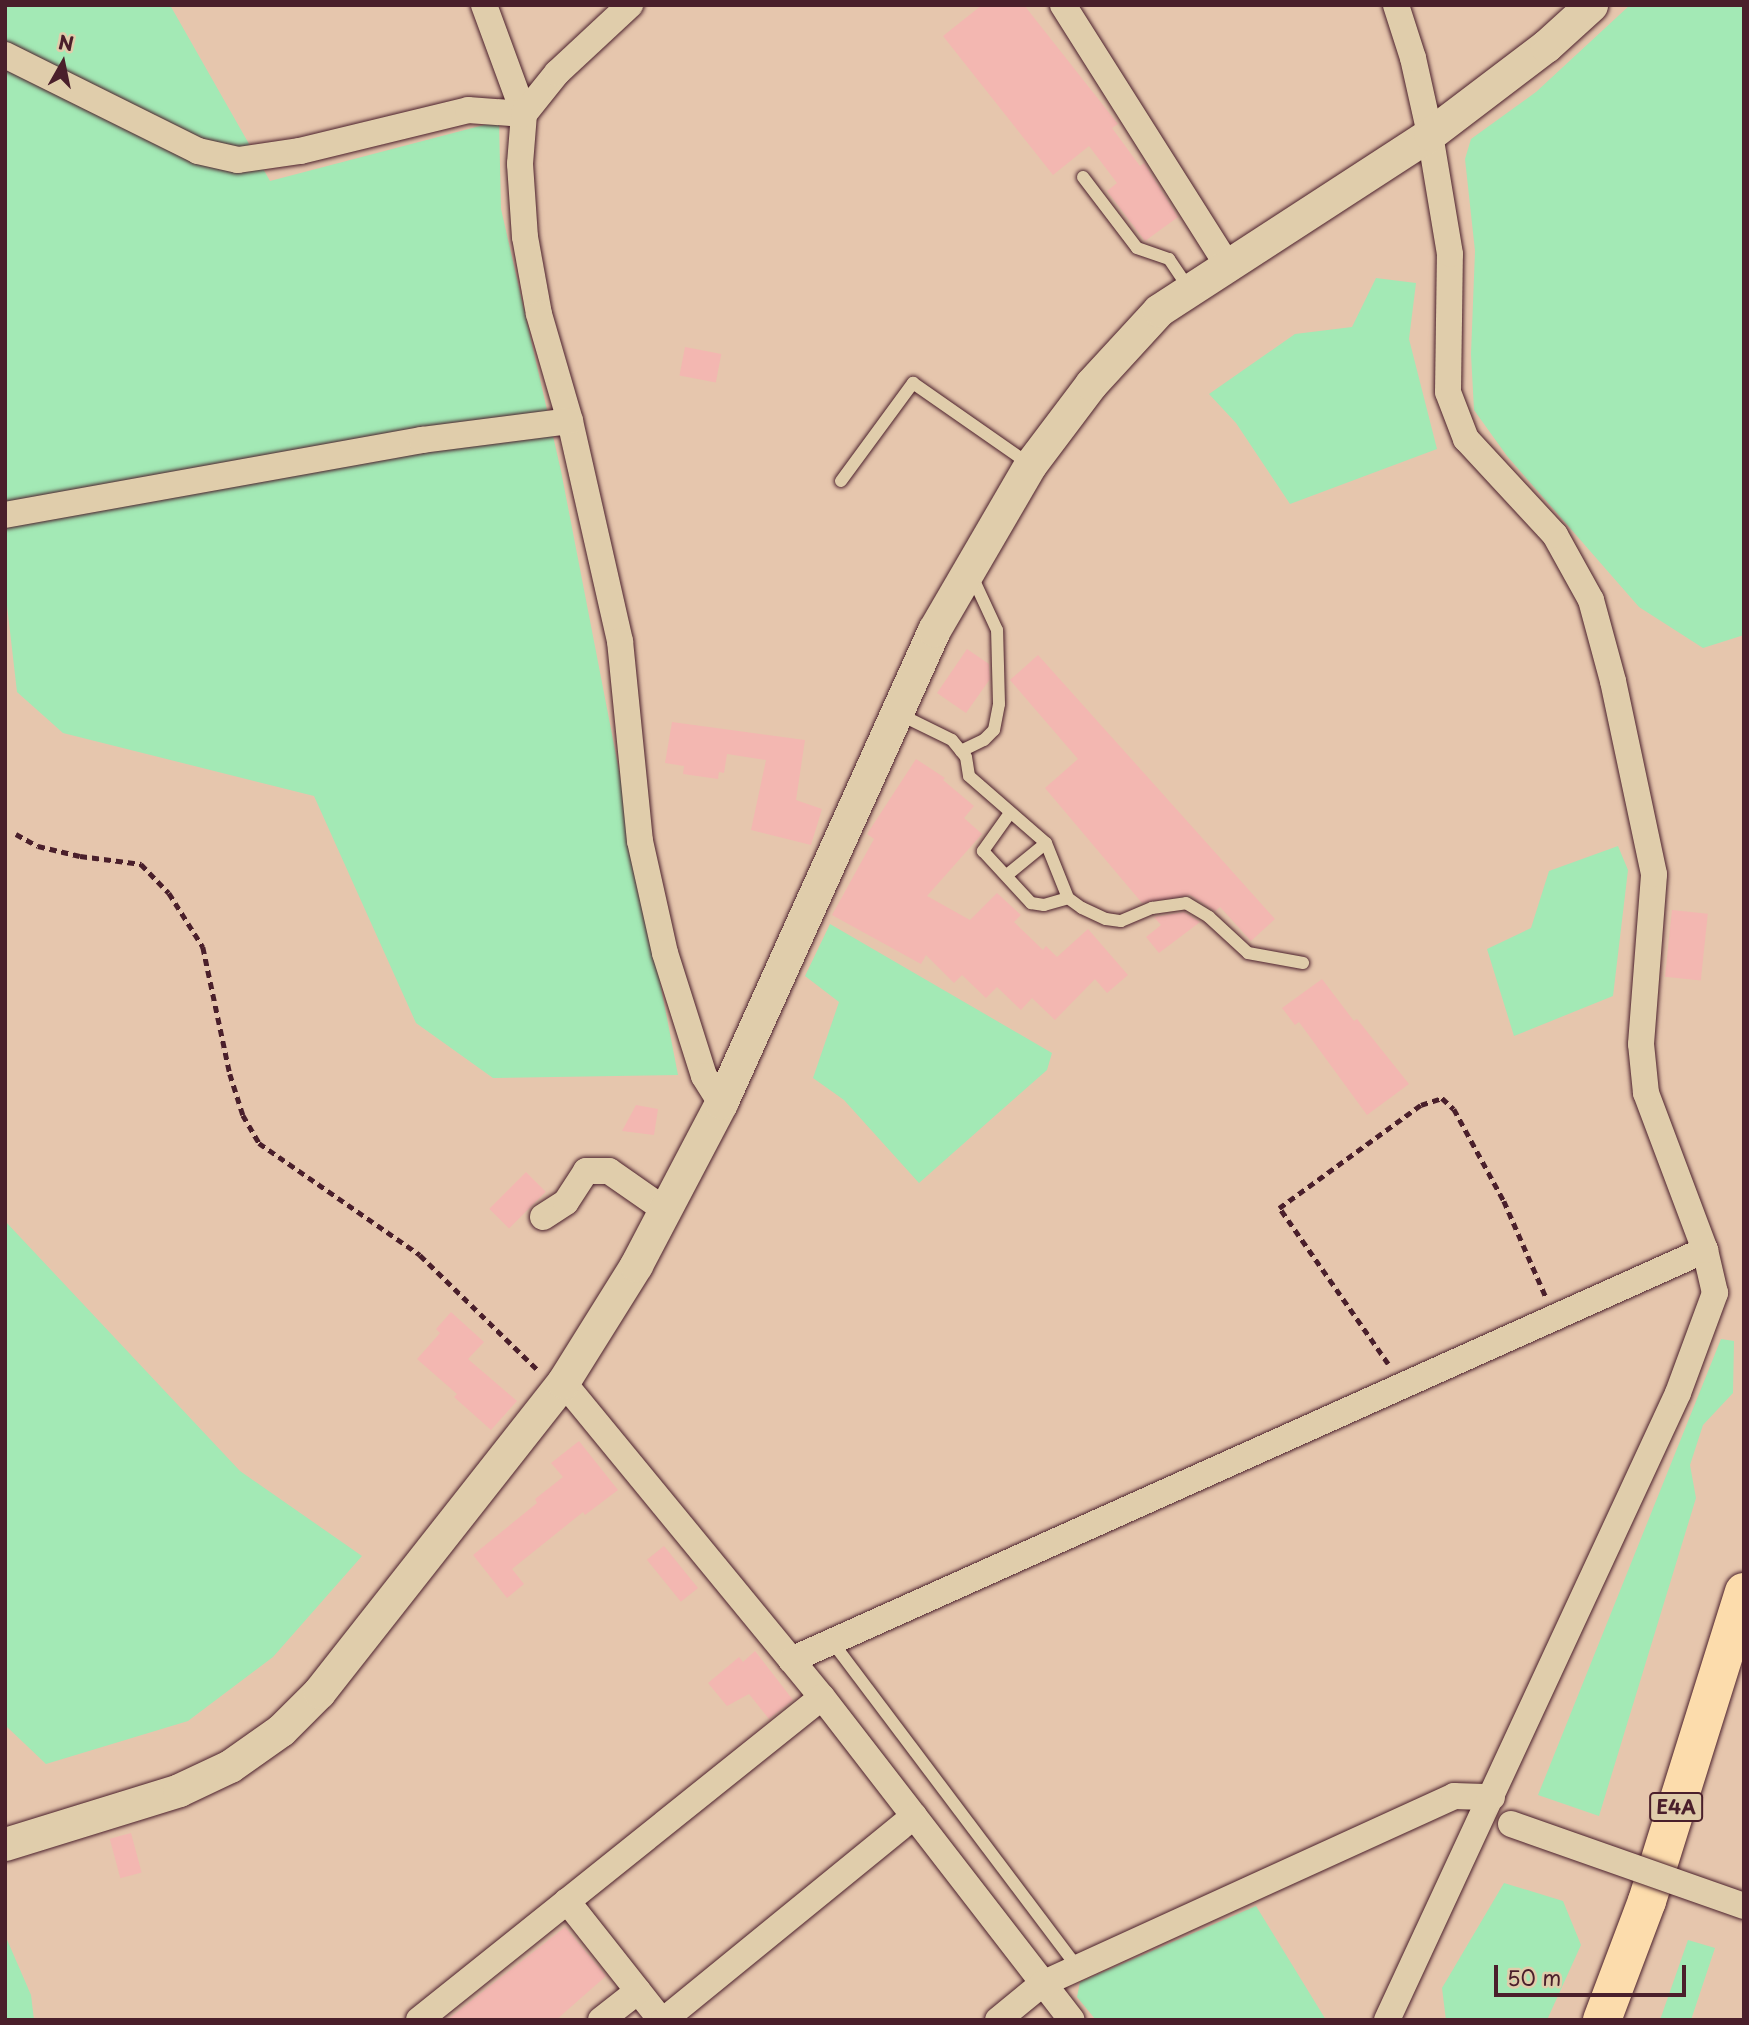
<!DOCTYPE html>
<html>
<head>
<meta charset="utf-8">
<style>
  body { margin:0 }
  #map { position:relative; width:1749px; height:2025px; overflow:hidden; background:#e6c6ad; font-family:"Playpen Sans",sans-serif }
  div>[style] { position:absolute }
  .green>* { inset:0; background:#a3e9b5 }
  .building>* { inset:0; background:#f3b7b1; transform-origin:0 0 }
  .path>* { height:4.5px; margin-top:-2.25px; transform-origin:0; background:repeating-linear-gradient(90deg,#4a1f2b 0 7px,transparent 0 12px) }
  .roads { filter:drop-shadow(0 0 2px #4a1f2b) drop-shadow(0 0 2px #4a1f2b) }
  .service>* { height:12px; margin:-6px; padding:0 6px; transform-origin:6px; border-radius:6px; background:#e0cdab }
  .minor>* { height:26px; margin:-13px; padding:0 13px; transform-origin:13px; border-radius:13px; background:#e0cdab }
  .tertiary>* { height:33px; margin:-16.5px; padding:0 16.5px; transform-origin:16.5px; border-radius:16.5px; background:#e0cdab }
  .motorway>* { height:38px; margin:-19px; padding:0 19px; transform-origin:19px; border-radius:19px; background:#fcdcac }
  .bridges { filter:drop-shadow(0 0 2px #4a1f2b) drop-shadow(0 0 2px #4a1f2b) }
  .minor-bridge>* { height:26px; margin:-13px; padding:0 13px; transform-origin:13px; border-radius:13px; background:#e0cdab }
  span { translate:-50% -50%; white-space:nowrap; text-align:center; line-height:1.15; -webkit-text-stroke:7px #e0cdab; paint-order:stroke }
  .shield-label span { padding:2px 5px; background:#e0cdab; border:2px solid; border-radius:5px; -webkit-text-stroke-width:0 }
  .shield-label { font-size:19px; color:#4a1f2b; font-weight:700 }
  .frame { position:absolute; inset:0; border:7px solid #4a1f2b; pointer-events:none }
  .north { position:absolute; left:28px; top:28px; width:70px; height:70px; -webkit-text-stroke:5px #e0cdab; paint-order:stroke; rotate:9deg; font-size:19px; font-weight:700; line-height:28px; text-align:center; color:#4a1f2b }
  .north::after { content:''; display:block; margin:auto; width:24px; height:32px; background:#4a1f2b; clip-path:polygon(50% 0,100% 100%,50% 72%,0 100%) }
  .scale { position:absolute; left:1494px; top:1965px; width:192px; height:32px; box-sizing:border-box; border:4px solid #4a1f2b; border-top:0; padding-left:9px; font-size:21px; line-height:24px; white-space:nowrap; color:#4a1f2b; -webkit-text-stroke:5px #e0cdab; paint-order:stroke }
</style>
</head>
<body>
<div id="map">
  <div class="green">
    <i style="clip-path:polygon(5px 5px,170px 5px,270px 181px,499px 121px,501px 209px,561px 471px,678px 1075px,493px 1078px,416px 1023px,314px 796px,63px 733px,17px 692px,5px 588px)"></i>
    <i style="clip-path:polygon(1630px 5px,1744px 5px,1744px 635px,1703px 648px,1639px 607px,1507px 456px,1474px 410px,1471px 354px,1475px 251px,1465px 159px,1471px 139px,1536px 92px)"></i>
    <i style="clip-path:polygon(1376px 278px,1416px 283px,1409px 339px,1437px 449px,1290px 504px,1236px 423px,1209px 394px,1295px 334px,1352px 327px)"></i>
    <i style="clip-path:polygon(1618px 846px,1628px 870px,1613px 996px,1514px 1036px,1487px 949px,1531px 928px,1549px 871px)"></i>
    <i style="clip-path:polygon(830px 924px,1052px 1053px,1047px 1070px,919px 1183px,844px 1100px,813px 1078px,839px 1002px,805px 976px)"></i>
    <i style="clip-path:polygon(5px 1221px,240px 1471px,362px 1556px,273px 1657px,188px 1721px,46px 1764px,5px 1725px)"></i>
    <i style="clip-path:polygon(1721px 1339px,1734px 1341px,1733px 1393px,1703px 1425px,1690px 1465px,1696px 1498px,1599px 1816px,1538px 1795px)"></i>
    <i style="clip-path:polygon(1504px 1883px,1563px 1901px,1581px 1945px,1547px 2020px,1446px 2020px,1442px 1988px)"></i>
    <i style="clip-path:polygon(1256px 1906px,1326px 2020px,1096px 2020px,1077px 1997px,1080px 1982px)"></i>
    <i style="clip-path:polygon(5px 1935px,31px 1995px,34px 2020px,5px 2020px)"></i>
    <i style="clip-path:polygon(1688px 1940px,1715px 1948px,1691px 2020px,1660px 2020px)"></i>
  </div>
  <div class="building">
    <i style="clip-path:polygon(982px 5px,1024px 5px,1118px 124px,1112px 128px,1140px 166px,1144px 163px,1178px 217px,1145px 241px,1107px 191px,1117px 183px,1089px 146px,1053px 175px,943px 36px)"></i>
    <i style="left:685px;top:347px;width:37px;height:29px;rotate:11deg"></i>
    <i style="clip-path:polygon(967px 649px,989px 664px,990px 679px,966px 713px,937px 693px)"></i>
    <i style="clip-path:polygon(1038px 655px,1275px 919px,1251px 941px,1220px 907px,1215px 911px,1190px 895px,1142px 903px,1045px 788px,1078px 759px,1010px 680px)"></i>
    <i style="clip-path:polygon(672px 722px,805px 740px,796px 800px,822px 809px,811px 845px,751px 830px,766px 760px,727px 754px,724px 773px,719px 772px,718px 779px,683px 774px,684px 766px,665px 763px)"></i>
    <i style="clip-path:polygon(916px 759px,945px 778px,943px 780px,974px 806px,964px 818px,982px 834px,927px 896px,970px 920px,997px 893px,1021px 915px,1014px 922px,1043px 950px,1046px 946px,1057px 957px,1088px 929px,1128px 975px,1107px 993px,1095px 979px,1055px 1020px,1032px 998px,1021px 1010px,997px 987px,986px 998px,962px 975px,954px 983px,926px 955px,921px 964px,832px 915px,874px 839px,867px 834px)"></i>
    <i style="left:1672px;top:910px;width:36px;height:67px;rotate:6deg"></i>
    <i style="clip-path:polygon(1184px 912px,1200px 922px,1159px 953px,1146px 937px,1161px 925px,1154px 917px)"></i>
    <i style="clip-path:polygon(1322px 979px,1354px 1021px,1357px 1019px,1409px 1084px,1367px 1115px,1299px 1022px,1295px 1025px,1282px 1008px)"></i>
    <i style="clip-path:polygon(636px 1105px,658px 1109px,654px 1135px,622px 1131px)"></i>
    <i style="left:526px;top:1172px;width:28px;height:52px;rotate:45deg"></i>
    <i style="clip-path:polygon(451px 1312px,484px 1342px,468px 1359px,517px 1401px,491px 1430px,454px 1397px,457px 1394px,417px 1359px,440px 1333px,436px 1329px)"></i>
    <i style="clip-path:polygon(579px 1441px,618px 1490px,585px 1515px,583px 1512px,512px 1569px,524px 1584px,507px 1598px,473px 1555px,537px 1503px,535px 1499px,563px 1477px,551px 1463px)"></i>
    <i style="left:664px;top:1546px;width:54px;height:22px;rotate:51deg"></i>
    <i style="clip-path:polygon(755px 1651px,793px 1700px,769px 1719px,749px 1694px,727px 1706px,708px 1683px,739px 1657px,743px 1662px)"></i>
    <i style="left:131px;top:1833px;width:41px;height:22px;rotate:75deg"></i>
    <i style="clip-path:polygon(565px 1927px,606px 1976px,556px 2020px,447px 2020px)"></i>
  </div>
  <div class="path">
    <i style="left:16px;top:834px;width:25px;rotate:29deg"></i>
    <i style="left:38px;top:846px;width:43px;rotate:13.4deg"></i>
    <i style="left:80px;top:856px;width:62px;rotate:7.5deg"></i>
    <i style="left:141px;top:864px;width:40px;rotate:46deg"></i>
    <i style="left:169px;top:893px;width:64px;rotate:57.8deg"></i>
    <i style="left:203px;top:947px;width:130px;rotate:78deg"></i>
    <i style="left:230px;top:1074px;width:43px;rotate:72.4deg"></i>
    <i style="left:243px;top:1115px;width:32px;rotate:60deg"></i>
    <i style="left:259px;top:1143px;width:196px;rotate:34.8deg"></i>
    <i style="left:420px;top:1255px;width:163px;rotate:44.3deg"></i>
    <i style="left:1388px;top:1364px;width:190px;rotate:-124.9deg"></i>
    <i style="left:1279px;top:1208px;width:175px;rotate:-36deg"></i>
    <i style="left:1421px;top:1105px;width:22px;rotate:-18deg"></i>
    <i style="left:1442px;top:1098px;width:16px;rotate:43deg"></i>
    <i style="left:1454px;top:1109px;width:105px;rotate:61.5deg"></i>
    <i style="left:1504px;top:1201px;width:105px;rotate:66.4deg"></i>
  </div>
  <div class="roads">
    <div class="service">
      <i style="left:1083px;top:177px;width:89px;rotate:52.7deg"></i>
      <i style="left:1137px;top:248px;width:34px;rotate:19deg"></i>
      <i style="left:1169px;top:259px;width:37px;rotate:56deg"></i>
      <i style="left:841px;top:481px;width:122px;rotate:-53.7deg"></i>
      <i style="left:913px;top:383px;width:141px;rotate:34.9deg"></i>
      <i style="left:897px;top:713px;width:61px;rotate:26.1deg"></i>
      <i style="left:952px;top:740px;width:22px;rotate:51deg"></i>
      <i style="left:966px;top:757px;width:19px;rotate:81deg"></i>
      <i style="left:969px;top:776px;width:102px;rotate:41deg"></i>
      <i style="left:1046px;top:843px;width:59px;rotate:68.2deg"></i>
      <i style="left:1068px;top:898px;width:17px;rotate:36deg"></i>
      <i style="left:1082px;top:908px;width:26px;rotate:25deg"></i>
      <i style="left:1106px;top:919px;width:15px;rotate:8deg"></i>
      <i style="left:1121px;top:921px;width:34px;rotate:-23deg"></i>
      <i style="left:1152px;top:908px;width:34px;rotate:-8deg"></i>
      <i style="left:1186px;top:903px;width:27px;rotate:31deg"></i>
      <i style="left:1209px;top:917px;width:53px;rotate:42.7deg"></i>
      <i style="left:1248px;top:953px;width:56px;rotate:10.3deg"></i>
      <i style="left:961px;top:751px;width:25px;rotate:-26deg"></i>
      <i style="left:984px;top:740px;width:14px;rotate:-45deg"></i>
      <i style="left:994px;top:730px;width:26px;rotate:-79deg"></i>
      <i style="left:999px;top:704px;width:74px;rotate:-91.5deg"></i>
      <i style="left:997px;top:630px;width:62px;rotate:-114.9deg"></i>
      <i style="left:1010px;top:813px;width:47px;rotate:125.4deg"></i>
      <i style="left:983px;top:851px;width:71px;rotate:47.3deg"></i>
      <i style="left:1031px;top:903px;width:13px;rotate:9deg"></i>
      <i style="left:1044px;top:905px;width:25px;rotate:-16deg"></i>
      <i style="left:1007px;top:875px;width:50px;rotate:-39.4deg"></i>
      <i style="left:833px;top:1643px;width:407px;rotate:53deg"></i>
    </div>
    <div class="minor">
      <i style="left:484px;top:5px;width:116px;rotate:69.8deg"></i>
      <i style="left:524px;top:114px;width:50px;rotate:94.6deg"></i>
      <i style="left:520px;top:164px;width:73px;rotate:86.1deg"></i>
      <i style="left:525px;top:237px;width:78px;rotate:79.7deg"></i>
      <i style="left:539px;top:314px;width:111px;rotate:73.8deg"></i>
      <i style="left:570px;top:421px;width:226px;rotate:77.2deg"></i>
      <i style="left:620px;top:641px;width:201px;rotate:84.3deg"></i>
      <i style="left:640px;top:841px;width:115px;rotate:77.4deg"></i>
      <i style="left:665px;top:953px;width:129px;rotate:72.4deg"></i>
      <i style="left:704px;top:1076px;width:32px;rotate:58deg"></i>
      <i style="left:1063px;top:5px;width:309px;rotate:57.7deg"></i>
      <i style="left:5px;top:55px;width:216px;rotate:26.4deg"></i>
      <i style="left:198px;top:151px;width:41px;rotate:12.7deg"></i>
      <i style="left:238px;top:160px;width:63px;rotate:-8.3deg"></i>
      <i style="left:300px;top:151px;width:173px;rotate:-13.7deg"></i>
      <i style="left:468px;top:110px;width:56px;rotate:4.1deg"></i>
      <i style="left:524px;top:114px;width:53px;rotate:-51.2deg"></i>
      <i style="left:557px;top:73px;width:100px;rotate:-43deg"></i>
      <i style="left:5px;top:515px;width:424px;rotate:-10.2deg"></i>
      <i style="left:422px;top:440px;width:149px;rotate:-7.3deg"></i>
      <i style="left:543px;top:1217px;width:27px;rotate:-33deg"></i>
      <i style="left:566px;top:1202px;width:37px;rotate:-57deg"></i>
      <i style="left:586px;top:1171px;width:23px"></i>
      <i style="left:609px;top:1171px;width:68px;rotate:34.9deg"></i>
      <i style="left:563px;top:1382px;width:408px;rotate:50.6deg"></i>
      <i style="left:822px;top:1697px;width:408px;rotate:52.3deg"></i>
      <i style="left:791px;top:1660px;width:1002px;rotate:-24.16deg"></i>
      <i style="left:567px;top:1901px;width:152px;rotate:51.7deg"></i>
      <i style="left:419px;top:2020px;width:516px;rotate:-38.71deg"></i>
      <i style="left:601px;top:2020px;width:47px;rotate:-38.1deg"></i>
      <i style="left:664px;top:2020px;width:323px;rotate:-39.2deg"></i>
      <i style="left:998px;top:2020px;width:57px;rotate:-39.3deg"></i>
      <i style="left:1042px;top:1984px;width:453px;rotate:-24.5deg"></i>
      <i style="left:1454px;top:1796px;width:38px;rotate:2deg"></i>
      <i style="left:1387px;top:2020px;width:691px;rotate:-65.1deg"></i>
      <i style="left:1678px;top:1393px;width:107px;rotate:-69.7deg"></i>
      <i style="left:1715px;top:1293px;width:44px;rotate:-103.1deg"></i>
      <i style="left:1705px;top:1250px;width:168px;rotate:-110.6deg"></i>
      <i style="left:1646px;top:1093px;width:49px;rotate:-95.8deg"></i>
      <i style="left:1641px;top:1044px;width:170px;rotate:-85.6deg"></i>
      <i style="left:1654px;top:874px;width:197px;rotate:-102deg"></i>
      <i style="left:1613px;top:681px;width:84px;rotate:-105.2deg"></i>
      <i style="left:1591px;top:600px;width:74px;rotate:-119deg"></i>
      <i style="left:1555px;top:535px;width:131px;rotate:-132.8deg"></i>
      <i style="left:1466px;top:439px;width:50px;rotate:-111deg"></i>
      <i style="left:1448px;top:392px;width:138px;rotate:-89.2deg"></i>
      <i style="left:1450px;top:254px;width:122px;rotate:-99.5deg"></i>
      <i style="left:1430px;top:134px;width:78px;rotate:-102.6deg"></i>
      <i style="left:1413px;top:58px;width:56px;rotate:-107.8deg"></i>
    </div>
    <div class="tertiary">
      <i style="left:5px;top:1844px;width:182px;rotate:-17.2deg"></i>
      <i style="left:179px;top:1790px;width:56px;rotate:-25.2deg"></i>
      <i style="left:230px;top:1766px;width:62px;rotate:-35.2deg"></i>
      <i style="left:281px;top:1730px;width:54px;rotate:-45deg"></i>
      <i style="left:319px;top:1692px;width:395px;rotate:-51.8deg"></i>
      <i style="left:563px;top:1382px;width:138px;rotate:-58deg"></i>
      <i style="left:636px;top:1265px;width:183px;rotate:-62.3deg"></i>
      <i style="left:721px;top:1103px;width:519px;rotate:-65.76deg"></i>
      <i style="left:934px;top:630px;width:191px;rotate:-59.8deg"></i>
      <i style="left:1030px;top:465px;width:101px;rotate:-53deg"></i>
      <i style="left:1091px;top:384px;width:100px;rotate:-47.4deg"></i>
      <i style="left:1159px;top:310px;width:323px;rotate:-33deg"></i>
      <i style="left:1430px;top:134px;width:146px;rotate:-37.2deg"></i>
      <i style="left:1546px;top:46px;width:61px;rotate:-42.3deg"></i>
    </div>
    <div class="motorway">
      <i style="left:1602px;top:2020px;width:127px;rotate:-69.3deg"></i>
      <i style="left:1647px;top:1901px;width:324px;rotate:-72.6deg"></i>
    </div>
  </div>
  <div class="bridges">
    <div class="minor-bridge">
      <i style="left:1511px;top:1824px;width:247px;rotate:19.4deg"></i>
    </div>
  </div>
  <div class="shield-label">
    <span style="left:1676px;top:1807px">E4A</span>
  </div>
  <div class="frame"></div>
  <div class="north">N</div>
  <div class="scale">50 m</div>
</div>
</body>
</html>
